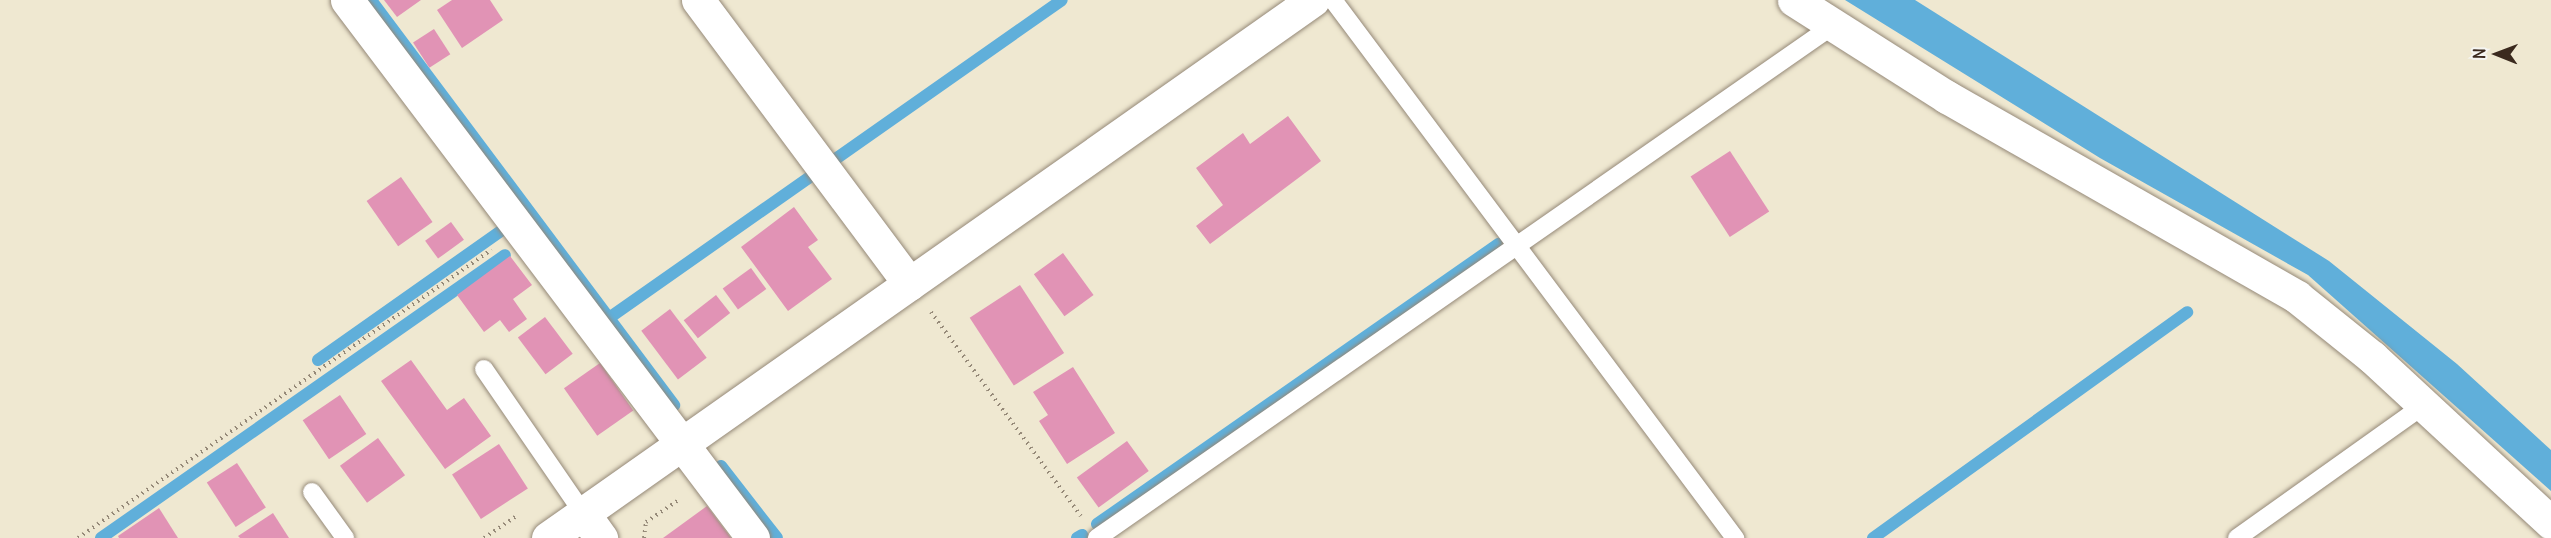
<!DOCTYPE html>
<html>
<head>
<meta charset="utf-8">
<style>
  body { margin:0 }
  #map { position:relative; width:2551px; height:538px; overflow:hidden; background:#efe8d1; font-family:Delius,sans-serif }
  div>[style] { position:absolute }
  .water>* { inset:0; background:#60afda }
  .stream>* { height:12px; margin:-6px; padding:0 6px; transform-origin:6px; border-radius:6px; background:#60afda }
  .building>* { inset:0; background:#e193b5; transform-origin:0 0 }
  .path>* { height:4px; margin-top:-2px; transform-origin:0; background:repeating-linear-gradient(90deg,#958978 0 1.5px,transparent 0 6px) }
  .roads { filter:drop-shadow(0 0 2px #958978) drop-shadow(0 0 2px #958978) }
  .lane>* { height:18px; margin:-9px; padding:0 9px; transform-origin:9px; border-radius:9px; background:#fff }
  .street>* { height:33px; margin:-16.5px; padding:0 16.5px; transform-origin:16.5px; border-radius:16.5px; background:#fff }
  .secondary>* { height:33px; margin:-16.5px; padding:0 16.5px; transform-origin:16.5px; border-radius:16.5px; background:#fff }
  span { translate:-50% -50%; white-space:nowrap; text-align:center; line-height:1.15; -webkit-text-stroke:6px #f6f6f2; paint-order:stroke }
  .north { position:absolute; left:2467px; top:24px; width:60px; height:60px; -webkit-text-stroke:4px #f6f6f2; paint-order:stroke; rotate:271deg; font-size:16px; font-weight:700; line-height:24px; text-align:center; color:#3b2a1e }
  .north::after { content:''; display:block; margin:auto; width:21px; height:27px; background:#3b2a1e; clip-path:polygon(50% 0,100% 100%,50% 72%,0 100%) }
</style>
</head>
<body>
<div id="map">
  <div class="water">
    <i style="clip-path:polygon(1845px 0,1915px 0,2329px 261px,2457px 364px,2551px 450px,2551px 491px,2308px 275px,2100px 158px)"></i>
  </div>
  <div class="stream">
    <i style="left:371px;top:0;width:397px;rotate:53.2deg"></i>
    <i style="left:609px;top:318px;width:553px;rotate:-35.07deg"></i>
    <i style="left:609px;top:318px;width:109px;rotate:53.2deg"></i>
    <i style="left:318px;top:360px;width:224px;rotate:-35.2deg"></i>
    <i style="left:721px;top:466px;width:91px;rotate:52.1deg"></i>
    <i style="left:1097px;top:524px;width:490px;rotate:-34.9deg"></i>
    <i style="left:101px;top:538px;width:493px;rotate:-35deg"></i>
    <i style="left:1077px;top:538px;width:6px;rotate:-31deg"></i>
    <i style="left:1873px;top:538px;width:387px;rotate:-35.7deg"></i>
  </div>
  <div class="building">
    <i style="clip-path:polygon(384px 0,421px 0,397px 17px)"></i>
    <i style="clip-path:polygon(452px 0,490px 0,503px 20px,462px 48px,437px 10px)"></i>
    <i style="left:434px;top:29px;width:30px;height:25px;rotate:57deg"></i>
    <i style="clip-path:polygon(1288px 116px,1321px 161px,1210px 244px,1196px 226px,1223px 205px,1196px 168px,1243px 133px,1250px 144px)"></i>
    <i style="left:1730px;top:151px;width:72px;height:47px;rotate:57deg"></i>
    <i style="left:401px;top:177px;width:55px;height:42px;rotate:55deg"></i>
    <i style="clip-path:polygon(794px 207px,818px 240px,808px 247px,832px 279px,788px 311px,741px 247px)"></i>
    <i style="left:451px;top:222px;width:22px;height:32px;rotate:54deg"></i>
    <i style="left:1063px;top:253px;width:52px;height:36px;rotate:54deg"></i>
    <i style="clip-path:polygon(510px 256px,532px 285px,513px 299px,527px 319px,509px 332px,500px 320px,484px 332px,457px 295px)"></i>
    <i style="left:751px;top:268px;width:26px;height:35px;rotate:54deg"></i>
    <i style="left:1020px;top:285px;width:81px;height:60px;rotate:57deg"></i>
    <i style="left:716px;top:295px;width:23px;height:41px;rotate:52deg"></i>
    <i style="left:670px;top:309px;width:61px;height:36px;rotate:53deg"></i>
    <i style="left:545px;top:317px;width:46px;height:34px;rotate:53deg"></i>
    <i style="clip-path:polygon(411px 360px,447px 410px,464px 398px,491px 436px,445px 469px,381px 381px)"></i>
    <i style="left:600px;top:363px;width:58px;height:44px;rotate:55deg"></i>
    <i style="clip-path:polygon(1073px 367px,1115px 433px,1067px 464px,1039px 421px,1048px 415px,1033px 392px)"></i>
    <i style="left:340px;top:395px;width:47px;height:45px;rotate:56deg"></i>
    <i style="left:378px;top:438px;width:46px;height:47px;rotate:54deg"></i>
    <i style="left:1127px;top:441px;width:37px;height:62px;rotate:54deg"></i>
    <i style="left:499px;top:444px;width:53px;height:56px;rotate:57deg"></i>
    <i style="left:237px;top:463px;width:53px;height:36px;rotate:57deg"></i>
    <i style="clip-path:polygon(707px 506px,731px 538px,663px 538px)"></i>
    <i style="clip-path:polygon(159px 508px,178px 538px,119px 538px,118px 536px)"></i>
    <i style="clip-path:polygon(273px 513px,289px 538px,240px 538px,238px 536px)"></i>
  </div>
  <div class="path">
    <i style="left:931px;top:312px;width:253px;rotate:53.7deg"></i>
    <i style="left:78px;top:538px;width:504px;rotate:-34.89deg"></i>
    <i style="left:484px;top:538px;width:41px;rotate:-34.1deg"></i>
    <i style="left:644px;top:538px;width:16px;rotate:-83deg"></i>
    <i style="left:646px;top:522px;width:40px;rotate:-34deg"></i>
  </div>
  <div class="roads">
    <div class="lane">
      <i style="left:1333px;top:0;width:672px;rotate:53.23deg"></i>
      <i style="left:484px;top:369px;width:175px;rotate:55.5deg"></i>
      <i style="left:312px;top:492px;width:57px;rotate:54.3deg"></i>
      <i style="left:1097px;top:538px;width:894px;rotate:-34.85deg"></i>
      <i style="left:2237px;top:538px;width:228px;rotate:-35.4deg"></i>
    </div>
    <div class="street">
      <i style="left:347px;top:0;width:674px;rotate:52.96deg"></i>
      <i style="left:698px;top:0;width:354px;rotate:53.3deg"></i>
      <i style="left:1794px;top:0;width:181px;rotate:32.4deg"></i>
      <i style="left:1947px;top:97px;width:403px;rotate:29.7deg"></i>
      <i style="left:2297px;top:297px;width:96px;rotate:38.7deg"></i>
      <i style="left:2372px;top:357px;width:244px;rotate:42.8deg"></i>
      <i style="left:583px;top:513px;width:31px;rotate:54deg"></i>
    </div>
    <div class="secondary">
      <i style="left:548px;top:538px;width:935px;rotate:-35.12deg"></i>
    </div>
  </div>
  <div class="north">N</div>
</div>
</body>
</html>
